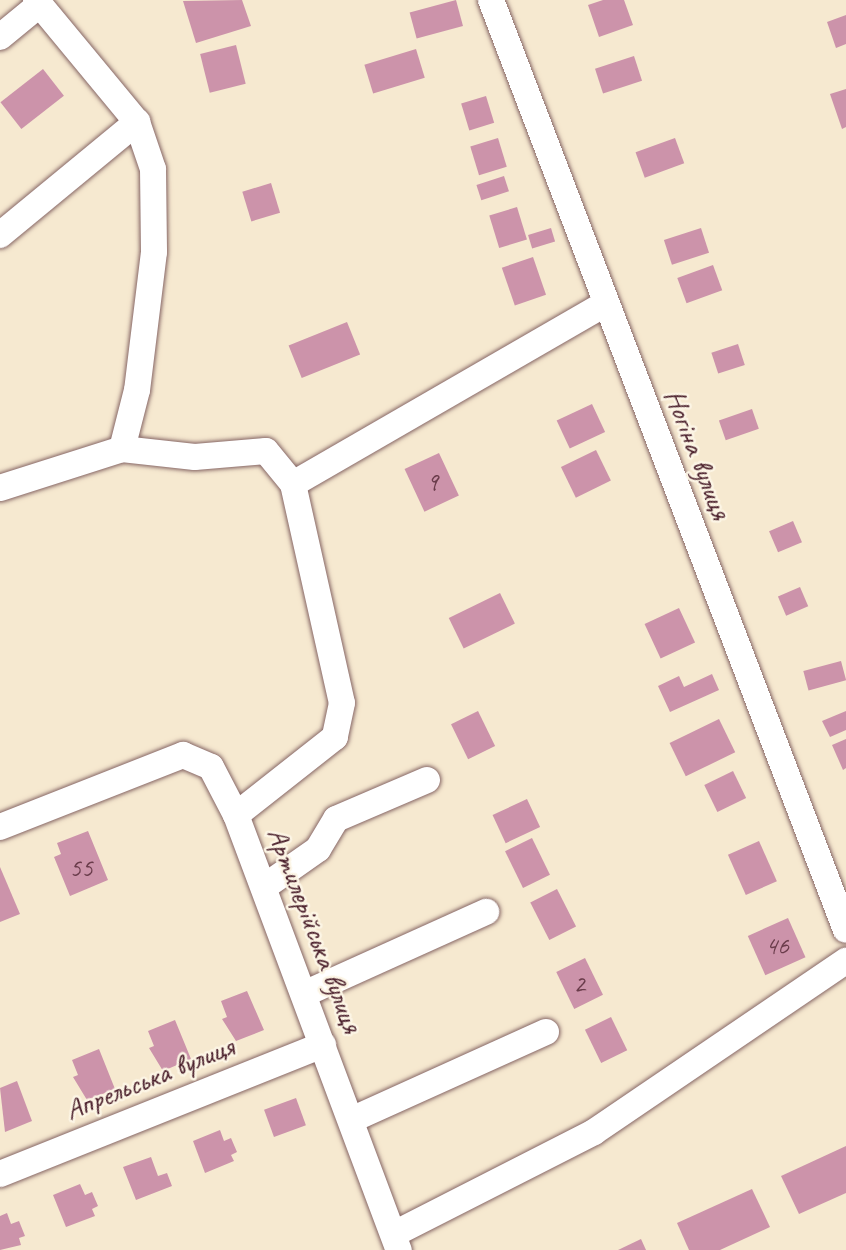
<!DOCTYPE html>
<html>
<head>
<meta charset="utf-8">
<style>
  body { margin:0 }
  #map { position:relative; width:846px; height:1250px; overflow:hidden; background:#f6e9d0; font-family:Caveat,sans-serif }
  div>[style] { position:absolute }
  .building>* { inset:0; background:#cc93aa; transform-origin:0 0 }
  .roads { filter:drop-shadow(0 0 2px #866665) drop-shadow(0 0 2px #866665) }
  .minor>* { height:26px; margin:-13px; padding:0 13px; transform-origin:13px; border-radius:13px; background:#fff }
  span { translate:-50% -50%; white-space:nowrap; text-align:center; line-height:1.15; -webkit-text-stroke:5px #fcf5e5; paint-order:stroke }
  .number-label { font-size:26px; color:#6a3c4b }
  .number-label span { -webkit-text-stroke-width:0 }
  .street-label { font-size:30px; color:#4a1f2b }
</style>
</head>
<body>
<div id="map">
  <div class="building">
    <i style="clip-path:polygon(242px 0,251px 26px,196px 43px,183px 1px)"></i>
    <i style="left:456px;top:0;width:27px;height:48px;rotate:75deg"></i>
    <i style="clip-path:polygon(603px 0,624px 0,633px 25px,599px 37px,588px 5px)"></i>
    <i style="clip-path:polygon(846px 15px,846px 44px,836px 48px,827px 22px)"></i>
    <i style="left:236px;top:45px;width:40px;height:37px;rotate:76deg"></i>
    <i style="left:416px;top:49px;width:30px;height:54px;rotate:73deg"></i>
    <i style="left:634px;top:56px;width:26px;height:41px;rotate:72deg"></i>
    <i style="left:43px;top:69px;width:34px;height:54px;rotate:52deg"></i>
    <i style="clip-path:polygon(846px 89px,846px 127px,842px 129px,830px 94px)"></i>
    <i style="left:486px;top:96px;width:28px;height:26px;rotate:73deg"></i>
    <i style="left:498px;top:138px;width:30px;height:29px;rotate:73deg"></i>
    <i style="left:675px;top:138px;width:27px;height:42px;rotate:70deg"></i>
    <i style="left:504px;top:176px;width:16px;height:29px;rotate:72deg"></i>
    <i style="left:271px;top:183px;width:31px;height:30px;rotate:73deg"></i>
    <i style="left:517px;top:207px;width:34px;height:29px;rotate:73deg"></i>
    <i style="left:551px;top:228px;width:14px;height:24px;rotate:73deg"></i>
    <i style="left:701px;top:228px;width:26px;height:39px;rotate:72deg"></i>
    <i style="left:533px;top:257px;width:40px;height:33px;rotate:71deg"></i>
    <i style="left:713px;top:265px;width:27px;height:38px;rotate:70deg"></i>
    <i style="left:347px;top:322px;width:35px;height:63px;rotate:68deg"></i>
    <i style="left:738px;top:344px;width:22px;height:28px;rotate:72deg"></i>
    <i style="left:592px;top:404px;width:31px;height:39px;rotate:65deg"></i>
    <i style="left:752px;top:409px;width:21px;height:35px;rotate:71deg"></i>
    <i style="left:596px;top:450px;width:34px;height:39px;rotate:64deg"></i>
    <i style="left:439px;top:453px;width:47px;height:38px;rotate:65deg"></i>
    <i style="left:793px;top:521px;width:23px;height:26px;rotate:67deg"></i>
    <i style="left:800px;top:587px;width:21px;height:24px;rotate:67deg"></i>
    <i style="left:500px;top:593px;width:34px;height:57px;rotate:64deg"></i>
    <i style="left:679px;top:608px;width:38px;height:38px;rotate:65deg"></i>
    <i style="left:841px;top:661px;width:20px;height:39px;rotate:75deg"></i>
    <i style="clip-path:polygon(712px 674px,719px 690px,670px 712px,658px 686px,679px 676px,684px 687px)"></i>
    <i style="left:478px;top:711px;width:39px;height:30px;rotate:64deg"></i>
    <i style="clip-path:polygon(846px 711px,846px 730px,830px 737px,822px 721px)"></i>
    <i style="left:719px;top:719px;width:37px;height:55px;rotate:64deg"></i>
    <i style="clip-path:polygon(846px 739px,846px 768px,843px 770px,832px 745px)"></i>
    <i style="left:733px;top:771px;width:30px;height:32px;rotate:64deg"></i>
    <i style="left:527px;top:799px;width:31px;height:38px;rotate:65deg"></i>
    <i style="clip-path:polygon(88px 831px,108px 880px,70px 896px,54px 857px,61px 854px,57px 843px)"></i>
    <i style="left:532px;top:838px;width:41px;height:30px;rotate:64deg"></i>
    <i style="left:759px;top:841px;width:44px;height:34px;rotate:66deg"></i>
    <i style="clip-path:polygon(0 867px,20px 914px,0 922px)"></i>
    <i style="left:557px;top:889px;width:42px;height:30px;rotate:63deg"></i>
    <i style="left:788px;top:918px;width:43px;height:44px;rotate:66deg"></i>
    <i style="left:585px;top:958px;width:41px;height:32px;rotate:64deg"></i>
    <i style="clip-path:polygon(247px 991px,264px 1030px,236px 1041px,222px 1019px,227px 1017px,221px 1001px)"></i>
    <i style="left:611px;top:1017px;width:37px;height:29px;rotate:64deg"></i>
    <i style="clip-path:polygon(175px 1020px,191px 1059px,163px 1071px,149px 1048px,154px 1046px,148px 1031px)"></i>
    <i style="clip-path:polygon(99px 1049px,115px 1089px,87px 1100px,73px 1077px,78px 1075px,72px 1060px)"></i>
    <i style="clip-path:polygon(17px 1081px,32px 1121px,5px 1132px,0 1088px)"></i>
    <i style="left:296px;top:1098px;width:29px;height:34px;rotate:70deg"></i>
    <i style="clip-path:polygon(220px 1130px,224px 1141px,231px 1138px,237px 1152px,231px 1155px,234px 1161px,205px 1173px,193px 1141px)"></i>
    <i style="clip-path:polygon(846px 1146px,846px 1193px,799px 1214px,781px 1176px)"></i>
    <i style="clip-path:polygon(151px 1157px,158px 1176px,167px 1173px,172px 1186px,136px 1200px,123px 1167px)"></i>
    <i style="clip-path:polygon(80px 1184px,85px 1195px,92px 1192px,98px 1206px,92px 1209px,95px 1216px,66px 1227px,53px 1195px)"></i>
    <i style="clip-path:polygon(752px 1189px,770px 1227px,720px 1250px,689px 1250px,677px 1223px)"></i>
    <i style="clip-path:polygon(7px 1213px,11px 1224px,19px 1221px,25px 1236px,19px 1238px,21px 1245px,0 1250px,0 1216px)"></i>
    <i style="clip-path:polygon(641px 1239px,646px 1250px,618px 1250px)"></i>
  </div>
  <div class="roads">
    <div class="minor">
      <i style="left:36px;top:0;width:158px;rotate:50.4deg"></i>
      <i style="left:137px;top:122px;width:50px;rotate:71.2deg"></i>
      <i style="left:153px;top:169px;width:83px;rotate:89.3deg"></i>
      <i style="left:154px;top:252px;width:139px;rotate:97deg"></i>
      <i style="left:137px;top:390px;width:61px;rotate:104.3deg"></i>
      <i style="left:491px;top:0;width:995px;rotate:69.11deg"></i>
      <i style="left:0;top:37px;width:50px;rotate:-39.4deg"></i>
      <i style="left:0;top:235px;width:178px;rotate:-39.5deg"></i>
      <i style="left:293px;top:484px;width:224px;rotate:77.4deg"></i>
      <i style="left:342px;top:703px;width:35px;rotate:102deg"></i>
      <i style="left:335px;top:737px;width:126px;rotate:141.8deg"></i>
      <i style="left:236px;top:815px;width:465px;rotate:69.5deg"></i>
      <i style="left:0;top:488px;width:128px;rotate:-17.7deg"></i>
      <i style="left:122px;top:449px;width:73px;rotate:6.3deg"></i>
      <i style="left:195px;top:457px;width:71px;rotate:-4.8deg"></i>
      <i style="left:266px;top:451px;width:43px;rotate:50.7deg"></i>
      <i style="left:293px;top:484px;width:360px;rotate:-30deg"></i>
      <i style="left:0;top:827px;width:197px;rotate:-21.5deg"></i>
      <i style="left:183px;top:755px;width:30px;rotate:23deg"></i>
      <i style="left:211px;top:767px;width:54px;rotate:62.5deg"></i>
      <i style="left:264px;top:887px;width:66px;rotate:-35.1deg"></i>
      <i style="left:318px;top:849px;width:35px;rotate:-59deg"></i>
      <i style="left:336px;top:819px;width:99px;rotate:-23.2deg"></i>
      <i style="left:304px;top:994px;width:200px;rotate:-24.3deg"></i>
      <i style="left:351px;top:1120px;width:214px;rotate:-24.3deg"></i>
      <i style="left:0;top:1174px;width:348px;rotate:-21.8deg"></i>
      <i style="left:394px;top:1234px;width:225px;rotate:-27deg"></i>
      <i style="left:594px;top:1132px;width:305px;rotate:-34.2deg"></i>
    </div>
  </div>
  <div class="number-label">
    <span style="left:432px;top:482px">9</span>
    <span style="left:81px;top:868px">55</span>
    <span style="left:777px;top:946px">46</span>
    <span style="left:579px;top:984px">2</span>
  </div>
  <div class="street-label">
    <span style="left:698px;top:454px;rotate:69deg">Ногіна вулиця</span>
    <span style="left:315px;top:930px;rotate:69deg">Артилерійська вулиця</span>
    <span style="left:149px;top:1078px;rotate:-22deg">Апрельська вулиця</span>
  </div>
</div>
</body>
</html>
